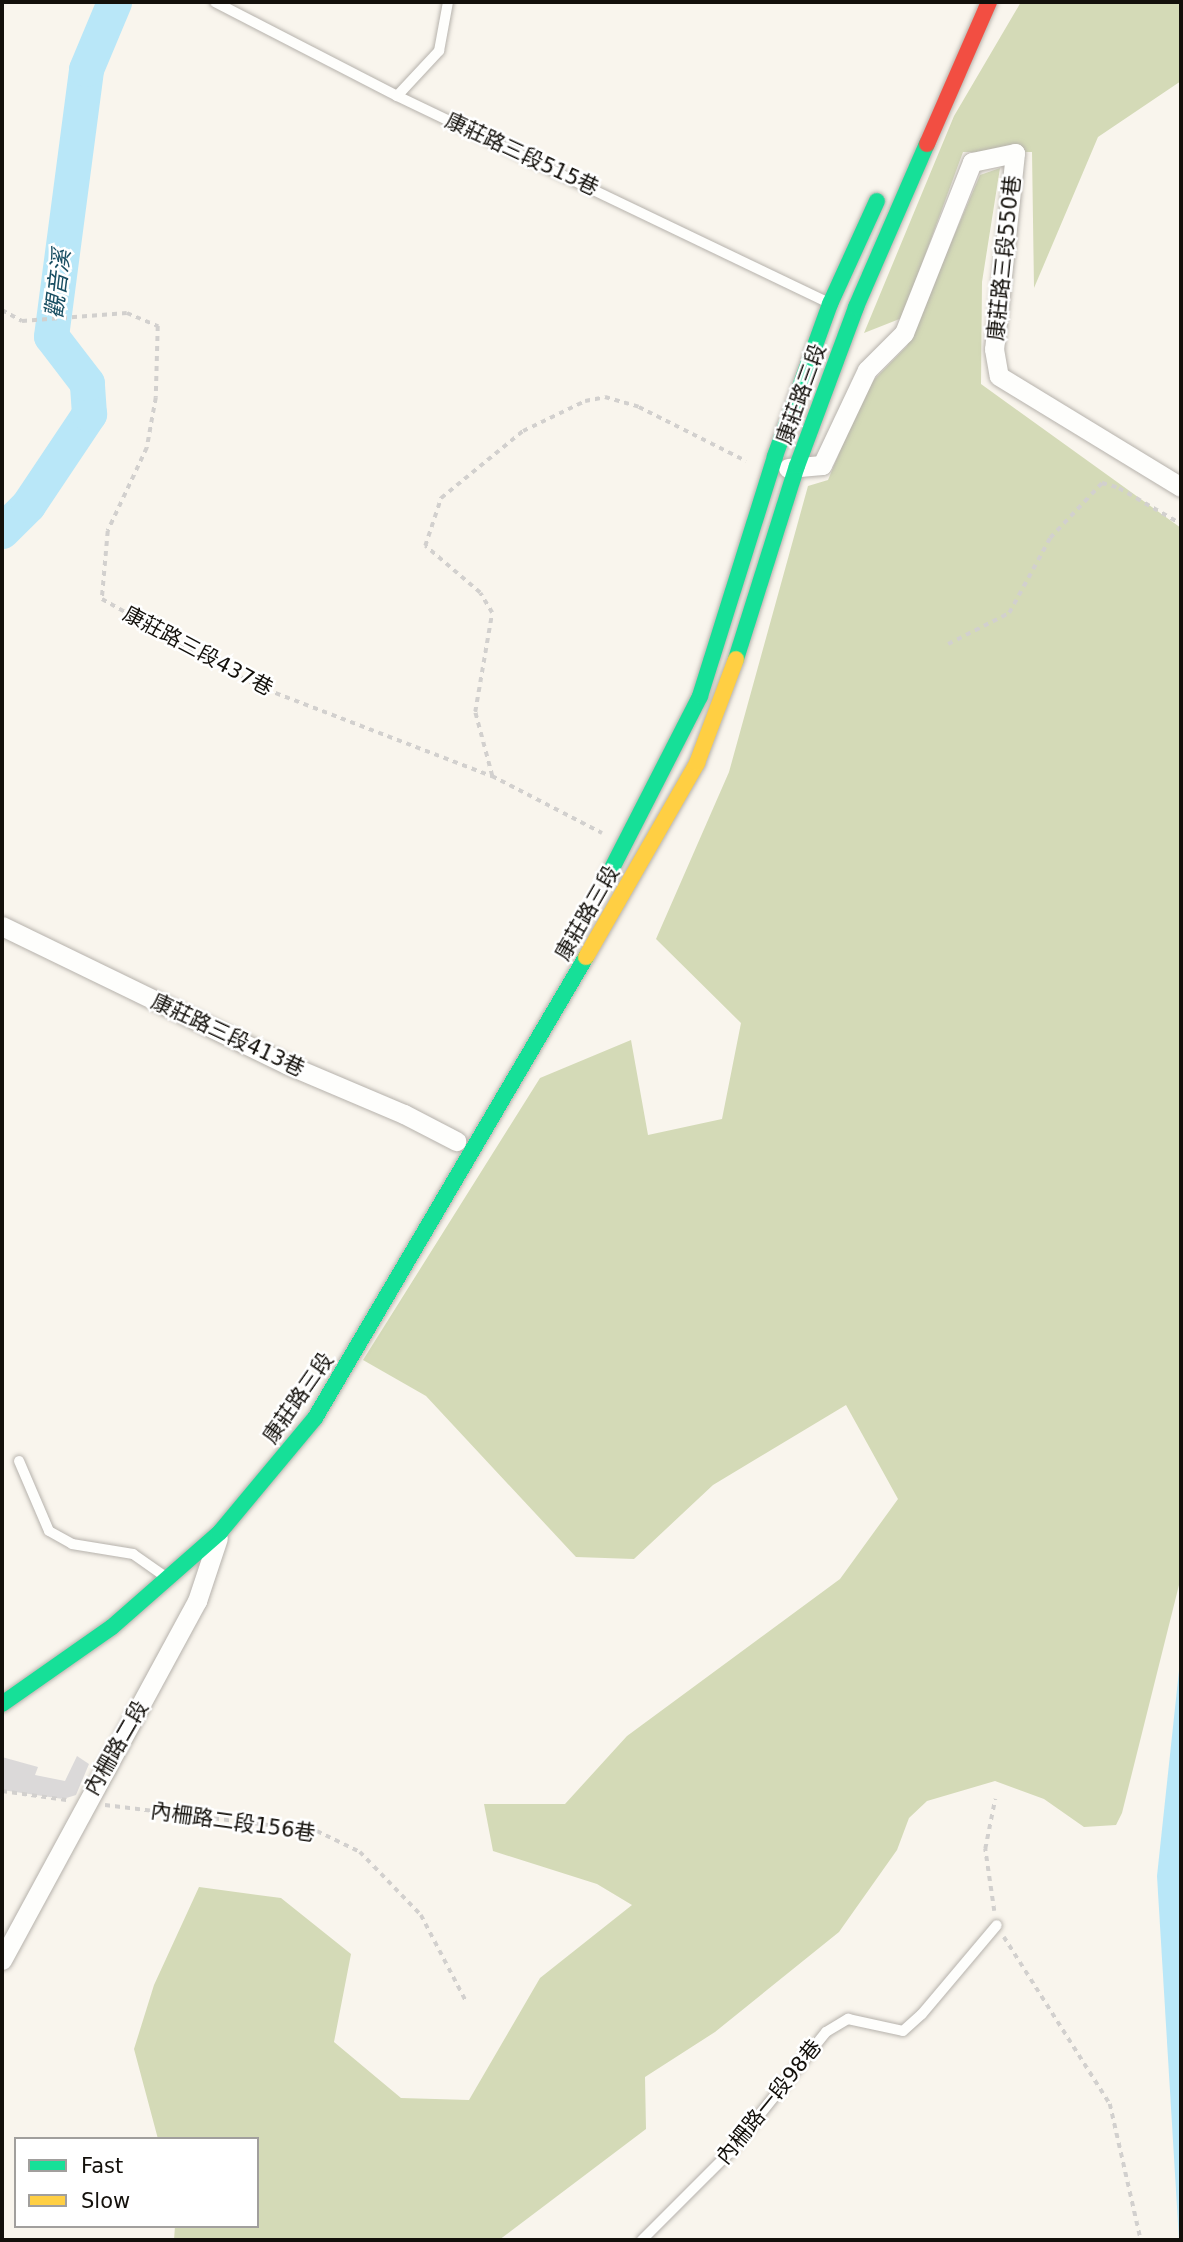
<!DOCTYPE html>
<html>
<head>
<meta charset="utf-8">
<style>
  body { margin:0 }
  #map { position:relative; width:1183px; height:2242px; overflow:hidden; background:#f9f5ed; font-family:"DejaVu Sans","Noto Sans TC",sans-serif }
  div>[style] { position:absolute }
  .forest>* { inset:0; background:#d4dab7 }
  .water>* { inset:0; background:#b9e7f8 }
  .river>* { height:35px; margin:-17.5px; padding:0 17.5px; transform-origin:17.5px; border-radius:17.5px; background:#b9e7f8 }
  .building>* { inset:0; background:#dbd9d9 }
  .path>* { height:3.5px; margin-top:-1.75px; transform-origin:0; background:repeating-linear-gradient(90deg,#d2d0ce 0 5px,transparent 0 10px) }
  .roads { filter:drop-shadow(0 0 2px #b6b2ac) drop-shadow(0 0 2px #b6b2ac) }
  .lane>* { height:10px; margin:-5px; padding:0 5px; transform-origin:5px; border-radius:5px; background:#fefefc }
  .street>* { height:19px; margin:-9.5px; padding:0 9.5px; transform-origin:9.5px; border-radius:9.5px; background:#fefefc }
  .fast>* { height:16px; margin:-8px; padding:0 8px; transform-origin:8px; border-radius:8px; background:#16e098 }
  .slow>* { height:16px; margin:-8px; padding:0 8px; transform-origin:8px; border-radius:8px; background:#ffcf43 }
  .jam>* { height:16px; margin:-8px; padding:0 8px; transform-origin:8px; border-radius:8px; background:#f24e42 }
  span { translate:-50% -50%; white-space:nowrap; text-align:center; line-height:1.15; -webkit-text-stroke:5px #fff; paint-order:stroke }
  .street-label { font-size:21px; color:#13100b }
  .water-label { font-size:23px; color:#184e62; font-style:italic }
  .frame { position:absolute; inset:0; border:4px solid #13100b; pointer-events:none }
  .legend { position:absolute; left:14px; top:2137px; width:245px; height:91px; box-sizing:border-box; background:#fff; border:2px solid #a19f9d; margin:0; padding:9px 12px; list-style:none; font-size:21px; color:#13100b }
  .legend li { display:flex; align-items:center; gap:14px; height:35px }
  .legend b { width:35px; border:2px solid #a19f9d }
</style>
</head>
<body>
<div id="map">
  <div class="forest">
    <i style="clip-path:polygon(1021px 2px,1181px 2px,1181px 81px,1098px 137px,1034px 288px,1032px 152px,963px 152px,902px 318px,864px 333px,954px 116px)"></i>
    <i style="clip-path:polygon(1000px 168px,982px 282px,981px 384px,1181px 528px,1181px 1577px,1122px 1813px,1116px 1825px,1084px 1827px,1044px 1799px,995px 1781px,927px 1801px,909px 1818px,897px 1850px,839px 1932px,715px 2032px,645px 2077px,646px 2129px,499px 2240px,174px 2240px,175px 2226px,257px 2226px,257px 2139px,158px 2139px,134px 2049px,154px 1985px,199px 1887px,281px 1898px,351px 1954px,334px 2042px,401px 2098px,469px 2100px,540px 1978px,632px 1905px,597px 1884px,493px 1851px,484px 1804px,565px 1804px,627px 1736px,840px 1579px,898px 1499px,846px 1405px,713px 1485px,634px 1559px,576px 1557px,426px 1396px,363px 1360px,540px 1078px,631px 1040px,648px 1135px,722px 1119px,741px 1023px,656px 939px,729px 772px,808px 486px,828px 480px,866px 388px,907px 346px,980px 175px)"></i>
  </div>
  <div class="water">
    <i style="clip-path:polygon(1181px 1652px,1181px 2240px,1179px 2240px,1157px 1876px)"></i>
  </div>
  <div class="river">
    <i style="left:2px;top:531px;width:37px;rotate:-45deg"></i>
    <i style="left:28px;top:505px;width:110px;rotate:-56.2deg"></i>
    <i style="left:89px;top:414px;width:31px;rotate:-94deg"></i>
    <i style="left:87px;top:383px;width:59px;rotate:-127.5deg"></i>
    <i style="left:51px;top:336px;width:269px;rotate:-82.5deg"></i>
    <i style="left:86px;top:69px;width:73px;rotate:-67.3deg"></i>
  </div>
  <div class="building">
    <i style="clip-path:polygon(77px 1756px,89px 1764px,76px 1795px,63px 1799px,2px 1790px,2px 1757px,38px 1767px,35px 1775px,65px 1781px)"></i>
  </div>
  <div class="path">
    <i style="left:2px;top:103px;width:40px;rotate:90deg"></i>
    <i style="left:2px;top:310px;width:23px;rotate:29deg"></i>
    <i style="left:22px;top:321px;width:105px;rotate:-4.4deg"></i>
    <i style="left:127px;top:313px;width:34px;rotate:23deg"></i>
    <i style="left:158px;top:326px;width:72px;rotate:91.6deg"></i>
    <i style="left:156px;top:398px;width:51px;rotate:100.2deg"></i>
    <i style="left:147px;top:448px;width:92px;rotate:115.2deg"></i>
    <i style="left:108px;top:531px;width:68px;rotate:95deg"></i>
    <i style="left:102px;top:599px;width:178px;rotate:29.3deg"></i>
    <i style="left:257px;top:686px;width:252px;rotate:21deg"></i>
    <i style="left:492px;top:776px;width:124px;rotate:27.4deg"></i>
    <i style="left:948px;top:644px;width:68px;rotate:-26.9deg"></i>
    <i style="left:1009px;top:613px;width:85px;rotate:-61.3deg"></i>
    <i style="left:1050px;top:538px;width:76px;rotate:-46.6deg"></i>
    <i style="left:1102px;top:483px;width:18px;rotate:16deg"></i>
    <i style="left:1119px;top:488px;width:72px;rotate:30.1deg"></i>
    <i style="left:492px;top:776px;width:66px;rotate:-104.9deg"></i>
    <i style="left:475px;top:712px;width:100px;rotate:-80.3deg"></i>
    <i style="left:492px;top:613px;width:23px;rotate:-121deg"></i>
    <i style="left:480px;top:593px;width:72px;rotate:-139.5deg"></i>
    <i style="left:425px;top:546px;width:51px;rotate:-71.6deg"></i>
    <i style="left:441px;top:498px;width:106px;rotate:-39.3deg"></i>
    <i style="left:523px;top:431px;width:69px;rotate:-25.8deg"></i>
    <i style="left:585px;top:401px;width:20px;rotate:-11deg"></i>
    <i style="left:605px;top:397px;width:35px;rotate:16deg"></i>
    <i style="left:639px;top:407px;width:120px;rotate:26.8deg"></i>
    <i style="left:2px;top:1791px;width:65px;rotate:8deg"></i>
    <i style="left:105px;top:1805px;width:214px;rotate:7deg"></i>
    <i style="left:317px;top:1831px;width:48px;rotate:26deg"></i>
    <i style="left:360px;top:1852px;width:88px;rotate:45.9deg"></i>
    <i style="left:421px;top:1915px;width:97px;rotate:62.4deg"></i>
    <i style="left:994px;top:1911px;width:63px;rotate:-98.3deg"></i>
    <i style="left:985px;top:1849px;width:51px;rotate:-78.7deg"></i>
    <i style="left:1004px;top:1937px;width:198px;rotate:57.6deg"></i>
    <i style="left:1110px;top:2104px;width:139px;rotate:77.2deg"></i>
  </div>
  <div class="roads">
    <div class="lane">
      <i style="left:215px;top:2px;width:205px;rotate:27.3deg"></i>
      <i style="left:397px;top:96px;width:477px;rotate:25.6deg"></i>
      <i style="left:397px;top:96px;width:62px;rotate:-47deg"></i>
      <i style="left:439px;top:51px;width:50px;rotate:-79.6deg"></i>
      <i style="left:19px;top:1461px;width:76px;rotate:66.8deg"></i>
      <i style="left:49px;top:1531px;width:26px;rotate:29deg"></i>
      <i style="left:72px;top:1544px;width:62px;rotate:9.3deg"></i>
      <i style="left:133px;top:1554px;width:38px;rotate:35deg"></i>
      <i style="left:642px;top:2240px;width:123px;rotate:-45deg"></i>
      <i style="left:729px;top:2153px;width:155px;rotate:-51.3deg"></i>
      <i style="left:826px;top:2032px;width:26px;rotate:-31deg"></i>
      <i style="left:848px;top:2019px;width:56px;rotate:12.3deg"></i>
      <i style="left:903px;top:2031px;width:25px;rotate:-42deg"></i>
      <i style="left:922px;top:2014px;width:116px;rotate:-49.9deg"></i>
    </div>
    <div class="street">
      <i style="left:788px;top:468px;width:34px;rotate:-5deg"></i>
      <i style="left:822px;top:465px;width:105px;rotate:-64.7deg"></i>
      <i style="left:867px;top:370px;width:52px;rotate:-45deg"></i>
      <i style="left:904px;top:333px;width:184px;rotate:-68.3deg"></i>
      <i style="left:972px;top:162px;width:44px;rotate:-11.8deg"></i>
      <i style="left:1015px;top:153px;width:197px;rotate:96.1deg"></i>
      <i style="left:994px;top:349px;width:27px;rotate:80deg"></i>
      <i style="left:999px;top:376px;width:213px;rotate:31.4deg"></i>
      <i style="left:2px;top:926px;width:316px;rotate:25.9deg"></i>
      <i style="left:286px;top:1064px;width:128px;rotate:23deg"></i>
      <i style="left:404px;top:1114px;width:59px;rotate:27.4deg"></i>
      <i style="left:2px;top:1960px;width:409px;rotate:-61.5deg"></i>
      <i style="left:197px;top:1601px;width:66px;rotate:-71.6deg"></i>
    </div>
    <div class="fast">
      <i style="left:736px;top:659px;width:202px;rotate:-72.5deg"></i>
      <i style="left:797px;top:466px;width:170px;rotate:-69.6deg"></i>
      <i style="left:856px;top:307px;width:178px;rotate:-66.5deg"></i>
      <i style="left:608px;top:876px;width:202px;rotate:-62.9deg"></i>
      <i style="left:700px;top:696px;width:251px;rotate:-72.6deg"></i>
      <i style="left:775px;top:456px;width:162px;rotate:-70.1deg"></i>
      <i style="left:830px;top:304px;width:113px;rotate:-65.5deg"></i>
      <i style="left:2px;top:1704px;width:134px;rotate:-35deg"></i>
      <i style="left:112px;top:1627px;width:144px;rotate:-41.3deg"></i>
      <i style="left:220px;top:1532px;width:148px;rotate:-50.2deg"></i>
      <i style="left:315px;top:1418px;width:535px;rotate:-59.55deg"></i>
    </div>
    <div class="slow">
      <i style="left:586px;top:957px;width:224px;rotate:-60.2deg"></i>
      <i style="left:697px;top:763px;width:111px;rotate:-69.4deg"></i>
    </div>
    <div class="jam">
      <i style="left:927px;top:144px;width:155px;rotate:-66.4deg"></i>
    </div>
  </div>
  <div class="street-label">
    <span style="left:522px;top:154px;rotate:25deg">康莊路三段515巷</span>
    <span style="left:1004px;top:258px;rotate:-84deg">康莊路三段550巷</span>
    <span style="left:801px;top:394px;rotate:-70deg">康莊路三段</span>
    <span style="left:198px;top:651px;rotate:28deg">康莊路三段437巷</span>
    <span style="left:587px;top:913px;rotate:-60deg">康莊路三段</span>
    <span style="left:228px;top:1035px;rotate:25deg">康莊路三段413巷</span>
    <span style="left:298px;top:1398px;rotate:-55deg">康莊路三段</span>
    <span style="left:116px;top:1748px;rotate:-60deg">內柵路二段</span>
    <span style="left:233px;top:1822px;rotate:8deg">內柵路二段156巷</span>
    <span style="left:769px;top:2102px;rotate:-51deg">內柵路一段98巷</span>
  </div>
  <div class="water-label">
    <span style="left:58px;top:284px;rotate:-83deg">觀音溪</span>
  </div>
  <div class="frame"></div>
  <ul class="legend">
  <li><b style="height:9px;background:#16e098"></b>Fast</li>
  <li><b style="height:9px;background:#ffcf43"></b>Slow</li>
  </ul>
</div>
</body>
</html>
